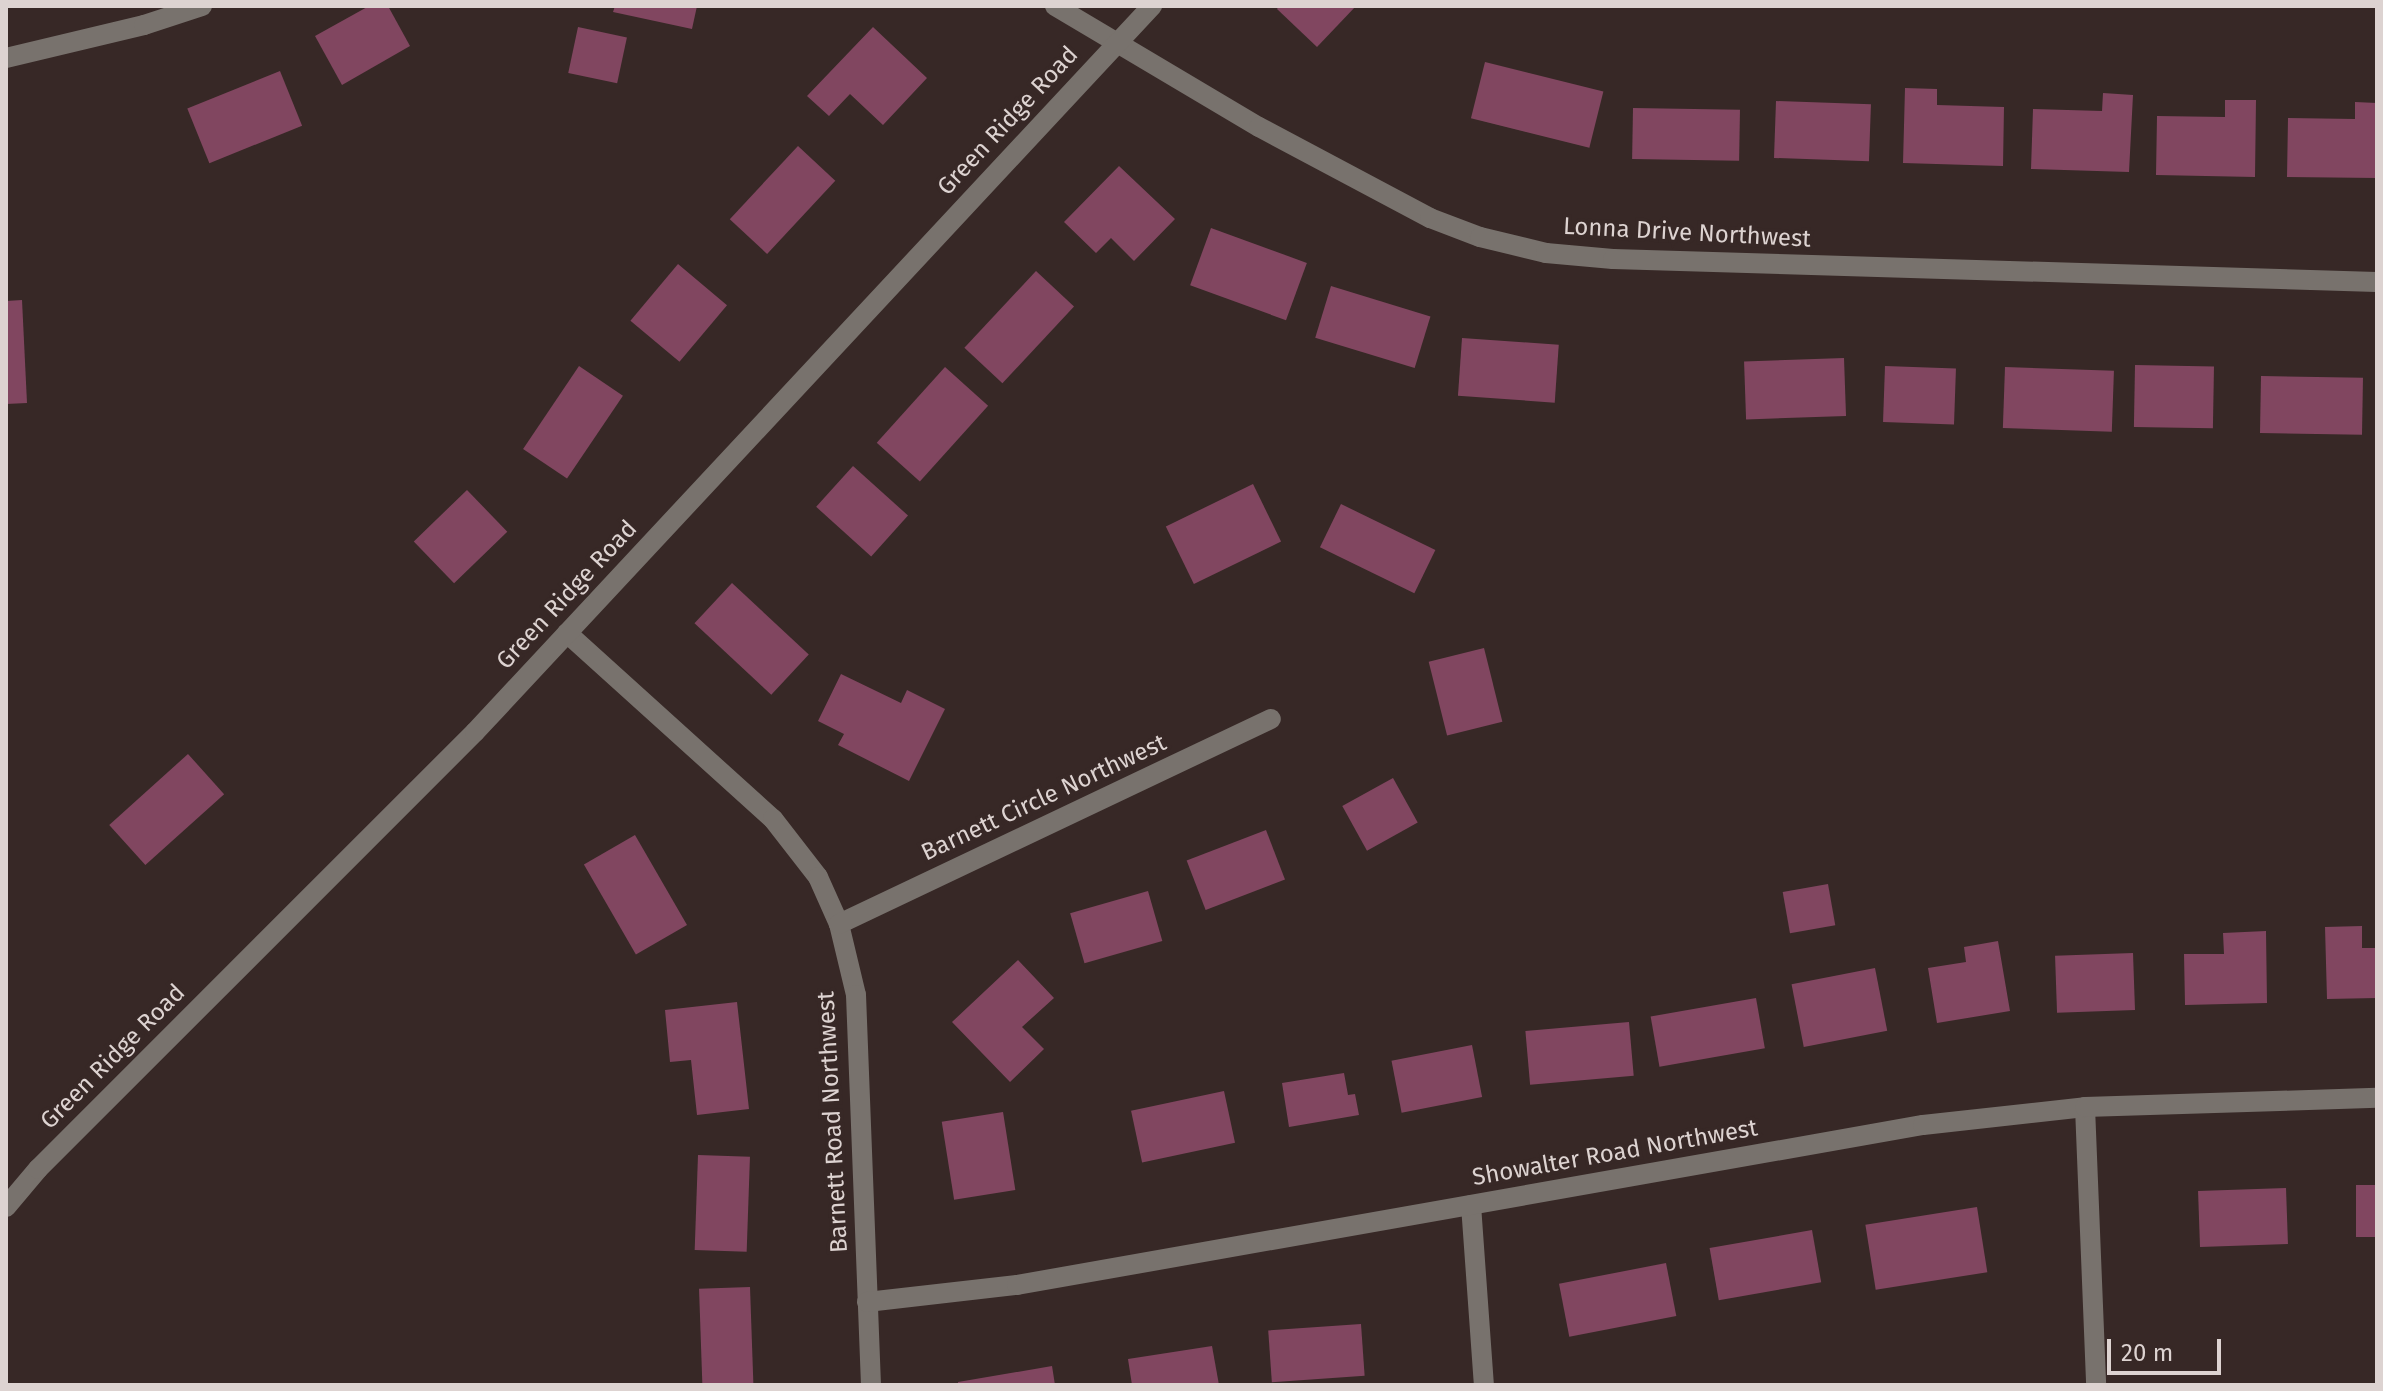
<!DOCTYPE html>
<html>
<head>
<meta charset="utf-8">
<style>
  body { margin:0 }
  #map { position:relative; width:2383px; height:1391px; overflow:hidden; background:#372826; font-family:"Fira Sans",sans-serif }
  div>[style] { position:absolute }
  .building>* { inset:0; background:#814660; transform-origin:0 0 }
  .minor>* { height:20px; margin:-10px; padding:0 10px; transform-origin:10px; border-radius:10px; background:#78726d }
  span { translate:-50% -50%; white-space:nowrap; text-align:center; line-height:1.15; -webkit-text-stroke:7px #372826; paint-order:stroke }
  .street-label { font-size:24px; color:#ddd3d1 }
  .frame { position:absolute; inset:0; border:8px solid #ddd3d1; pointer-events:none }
  .scale { position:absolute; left:2107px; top:1339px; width:114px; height:36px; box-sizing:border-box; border:4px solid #ddd3d1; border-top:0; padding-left:10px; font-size:24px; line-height:28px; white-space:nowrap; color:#ddd3d1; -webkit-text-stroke:6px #372826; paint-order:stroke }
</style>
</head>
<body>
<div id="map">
  <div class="building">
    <i style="clip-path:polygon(369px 6px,388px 6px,410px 46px,342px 85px,315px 36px)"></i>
    <i style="clip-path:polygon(615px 6px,697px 6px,692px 29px,613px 12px)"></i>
    <i style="clip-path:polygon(1279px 6px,1356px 6px,1317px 47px,1277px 9px)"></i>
    <i style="left:578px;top:27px;width:50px;height:47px;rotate:12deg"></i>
    <i style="clip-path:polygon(873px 27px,927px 78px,883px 125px,850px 94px,829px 116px,807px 96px)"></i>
    <i style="left:1485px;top:62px;width:122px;height:58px;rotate:14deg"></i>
    <i style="left:280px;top:71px;width:59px;height:100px;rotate:68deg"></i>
    <i style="clip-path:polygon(1905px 88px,1937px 89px,1937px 105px,2004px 107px,2003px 166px,1903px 163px)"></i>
    <i style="clip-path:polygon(2103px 93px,2133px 95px,2129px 172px,2031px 169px,2033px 109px,2102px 111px)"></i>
    <i style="clip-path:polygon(2225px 100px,2256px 100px,2255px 177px,2156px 175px,2157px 116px,2225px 117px)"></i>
    <i style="left:1776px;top:101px;width:95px;height:57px;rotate:2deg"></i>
    <i style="clip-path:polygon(2355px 102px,2377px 103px,2377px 178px,2287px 177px,2288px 118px,2355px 119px)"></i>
    <i style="left:1633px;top:108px;width:107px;height:51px;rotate:1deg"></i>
    <i style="left:798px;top:146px;width:51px;height:100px;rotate:43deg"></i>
    <i style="clip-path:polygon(1119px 166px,1175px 219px,1134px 261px,1111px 238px,1096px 253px,1064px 222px)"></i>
    <i style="left:1211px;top:228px;width:102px;height:61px;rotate:20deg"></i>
    <i style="left:678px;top:264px;width:64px;height:74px;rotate:40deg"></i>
    <i style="left:1036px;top:271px;width:52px;height:105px;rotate:43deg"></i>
    <i style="left:1331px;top:286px;width:104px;height:54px;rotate:17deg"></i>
    <i style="clip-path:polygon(22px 300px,27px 403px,6px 404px,6px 301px)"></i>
    <i style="left:1462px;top:338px;width:97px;height:58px;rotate:4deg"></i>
    <i style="left:1844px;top:358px;width:58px;height:100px;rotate:88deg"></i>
    <i style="left:2135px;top:365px;width:79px;height:62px;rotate:1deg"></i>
    <i style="left:579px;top:366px;width:53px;height:100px;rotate:34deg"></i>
    <i style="left:1885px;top:366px;width:71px;height:56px;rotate:2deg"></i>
    <i style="left:945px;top:367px;width:58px;height:102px;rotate:42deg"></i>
    <i style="left:2005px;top:367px;width:109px;height:61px;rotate:2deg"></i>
    <i style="left:2261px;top:376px;width:102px;height:57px;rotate:1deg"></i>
    <i style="left:853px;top:466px;width:74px;height:55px;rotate:42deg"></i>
    <i style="left:1253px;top:484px;width:64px;height:97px;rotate:64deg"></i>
    <i style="left:467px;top:490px;width:58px;height:74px;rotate:46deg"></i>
    <i style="left:1341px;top:504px;width:105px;height:48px;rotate:26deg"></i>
    <i style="left:732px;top:583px;width:105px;height:55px;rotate:43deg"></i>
    <i style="left:1484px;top:648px;width:76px;height:57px;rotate:76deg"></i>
    <i style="clip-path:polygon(841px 674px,901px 703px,907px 690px,945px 709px,909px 781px,838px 745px,844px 734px,818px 721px)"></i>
    <i style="left:188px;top:754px;width:54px;height:106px;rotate:48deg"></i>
    <i style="left:1393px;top:778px;width:51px;height:58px;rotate:61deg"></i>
    <i style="left:1266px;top:830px;width:53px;height:85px;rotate:69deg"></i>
    <i style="left:635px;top:835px;width:104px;height:59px;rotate:60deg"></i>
    <i style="left:1828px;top:884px;width:42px;height:46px;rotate:80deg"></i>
    <i style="left:1148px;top:891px;width:52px;height:81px;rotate:74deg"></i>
    <i style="clip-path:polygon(2362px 926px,2362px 948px,2377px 948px,2377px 998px,2327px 999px,2325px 927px)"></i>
    <i style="clip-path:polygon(2266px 931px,2267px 1003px,2185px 1005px,2184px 954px,2224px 954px,2223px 933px)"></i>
    <i style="clip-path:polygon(1998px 941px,2010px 1011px,1937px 1023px,1928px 968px,1966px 962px,1964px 947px)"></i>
    <i style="left:2133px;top:953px;width:57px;height:78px;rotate:88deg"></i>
    <i style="clip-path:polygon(1018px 960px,1054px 998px,1022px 1027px,1044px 1049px,1010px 1082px,952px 1022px)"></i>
    <i style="left:1875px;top:968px;width:64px;height:85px;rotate:79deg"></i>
    <i style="left:1756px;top:998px;width:51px;height:107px;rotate:80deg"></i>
    <i style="clip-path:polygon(737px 1002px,749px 1109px,697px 1115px,691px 1060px,670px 1062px,665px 1010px)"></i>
    <i style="left:1629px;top:1022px;width:54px;height:104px;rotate:85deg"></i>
    <i style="left:1472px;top:1045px;width:53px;height:82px;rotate:79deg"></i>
    <i style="clip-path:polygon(1344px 1073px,1348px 1095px,1355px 1094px,1359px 1115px,1289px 1127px,1282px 1083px)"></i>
    <i style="left:1224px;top:1091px;width:53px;height:95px;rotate:78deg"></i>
    <i style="left:1003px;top:1112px;width:79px;height:62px;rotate:81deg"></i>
    <i style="left:698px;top:1155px;width:52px;height:95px;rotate:2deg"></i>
    <i style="left:2356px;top:1185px;width:21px;height:52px"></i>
    <i style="left:2286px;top:1188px;width:56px;height:88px;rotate:88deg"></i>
    <i style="left:1977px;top:1207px;width:66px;height:113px;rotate:81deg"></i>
    <i style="left:1812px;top:1230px;width:53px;height:104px;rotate:80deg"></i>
    <i style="left:1666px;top:1263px;width:54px;height:109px;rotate:79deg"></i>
    <i style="left:750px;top:1287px;width:96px;height:51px;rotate:88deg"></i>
    <i style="left:1361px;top:1324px;width:52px;height:93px;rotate:86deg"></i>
    <i style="clip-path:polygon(1212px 1346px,1219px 1385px,1132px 1385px,1128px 1359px)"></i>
    <i style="clip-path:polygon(1052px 1366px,1055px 1385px,958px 1385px,958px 1382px)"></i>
  </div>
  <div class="minor">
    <i style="left:1055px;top:6px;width:237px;rotate:30.7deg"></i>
    <i style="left:1259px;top:127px;width:194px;rotate:28deg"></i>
    <i style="left:1430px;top:218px;width:53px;rotate:20.8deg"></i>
    <i style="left:1480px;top:237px;width:68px;rotate:13.6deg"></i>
    <i style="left:1546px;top:253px;width:67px;rotate:5.1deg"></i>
    <i style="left:1613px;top:259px;width:764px;rotate:1.72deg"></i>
    <i style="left:6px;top:58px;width:142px;rotate:-13.4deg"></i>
    <i style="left:144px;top:25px;width:61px;rotate:-18.1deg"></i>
    <i style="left:567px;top:633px;width:278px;rotate:42.1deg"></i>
    <i style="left:773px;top:819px;width:73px;rotate:52.2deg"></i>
    <i style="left:818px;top:877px;width:51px;rotate:65.9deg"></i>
    <i style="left:839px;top:924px;width:73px;rotate:76.5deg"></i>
    <i style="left:856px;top:995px;width:390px;rotate:87.8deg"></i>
    <i style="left:839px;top:924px;width:478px;rotate:-25.4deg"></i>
    <i style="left:2085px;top:1107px;width:278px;rotate:87.7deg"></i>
    <i style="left:1471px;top:1205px;width:180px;rotate:85.9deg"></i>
    <i style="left:6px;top:1207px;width:50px;rotate:-49.9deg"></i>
    <i style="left:38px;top:1169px;width:618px;rotate:-45deg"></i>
    <i style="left:475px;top:732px;width:993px;rotate:-47deg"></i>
    <i style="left:867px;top:1302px;width:151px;rotate:-6.5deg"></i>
    <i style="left:1017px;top:1285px;width:920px;rotate:-10.02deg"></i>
    <i style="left:1923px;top:1125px;width:163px;rotate:-6.3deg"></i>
    <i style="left:2085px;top:1107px;width:292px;rotate:-1.8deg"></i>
  </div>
  <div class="street-label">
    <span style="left:1008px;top:121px;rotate:-47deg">Green Ridge Road</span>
    <span style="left:1687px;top:233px;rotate:3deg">Lonna Drive Northwest</span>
    <span style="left:567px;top:595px;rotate:-47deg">Green Ridge Road</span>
    <span style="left:1044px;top:798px;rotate:-25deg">Barnett Circle Northwest</span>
    <span style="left:113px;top:1057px;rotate:-45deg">Green Ridge Road</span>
    <span style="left:833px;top:1122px;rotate:-93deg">Barnett Road Northwest</span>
    <span style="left:1615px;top:1153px;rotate:-10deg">Showalter Road Northwest</span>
  </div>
  <div class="frame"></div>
  <div class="scale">20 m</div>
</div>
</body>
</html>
